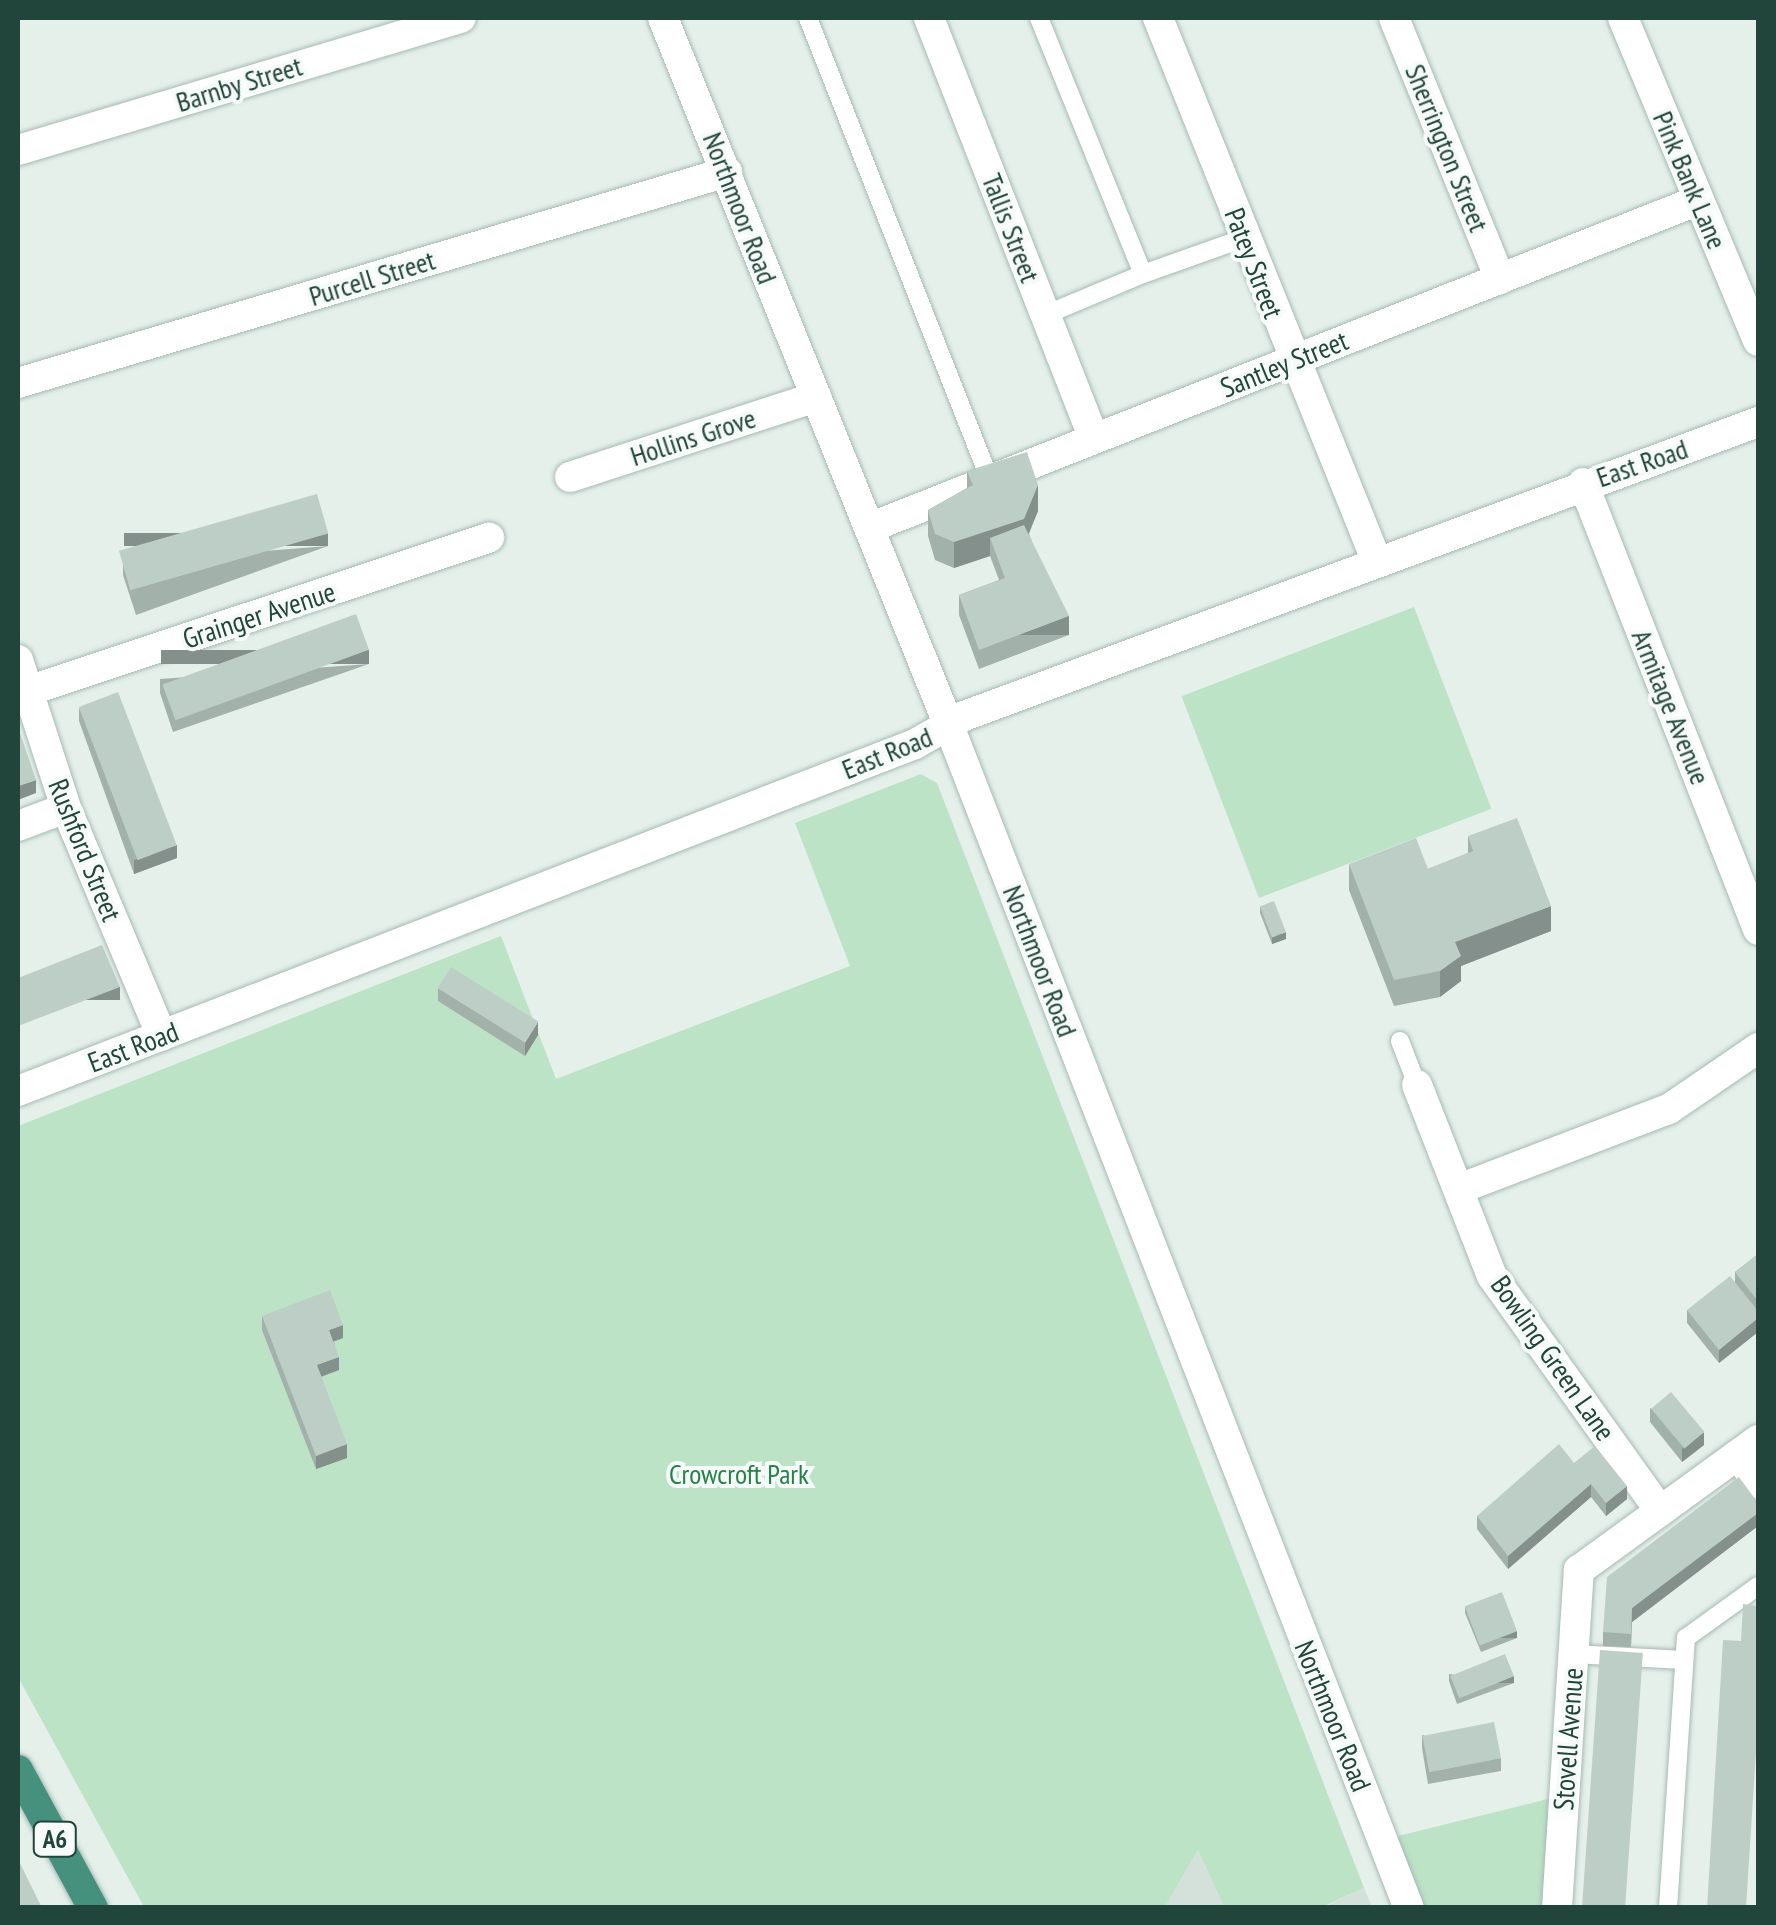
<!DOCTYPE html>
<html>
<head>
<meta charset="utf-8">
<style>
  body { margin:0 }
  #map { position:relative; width:1776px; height:1925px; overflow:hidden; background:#e5f0eb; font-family:"PT Sans Narrow",sans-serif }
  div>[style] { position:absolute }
  .built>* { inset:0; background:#d3e1da }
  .green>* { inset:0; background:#bce3c6; transform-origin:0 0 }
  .roads { filter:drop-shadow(0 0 2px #a6b9b3) drop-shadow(0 0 2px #a6b9b3) }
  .service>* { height:18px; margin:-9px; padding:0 9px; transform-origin:9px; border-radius:9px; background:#fff }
  .minor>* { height:30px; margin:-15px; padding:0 15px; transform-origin:15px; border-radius:15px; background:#fff }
  .tertiary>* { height:30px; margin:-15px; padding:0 15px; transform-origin:15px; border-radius:15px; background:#fff }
  .trunk>* { height:30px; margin:-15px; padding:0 15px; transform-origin:15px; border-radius:15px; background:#46907e }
  .wall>* { inset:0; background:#a3b1ab }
  .shaded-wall>* { inset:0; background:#84908b; transform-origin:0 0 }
  .building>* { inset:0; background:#bdcec7; transform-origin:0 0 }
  span { translate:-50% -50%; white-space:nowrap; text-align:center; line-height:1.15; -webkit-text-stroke:8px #f6fbf9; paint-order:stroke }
  .shield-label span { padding:2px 8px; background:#f6fbf9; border:2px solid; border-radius:8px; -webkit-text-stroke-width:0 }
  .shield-label { font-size:25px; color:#21453b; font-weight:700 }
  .street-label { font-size:28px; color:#21453b }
  .park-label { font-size:28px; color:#268149 }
  .frame { position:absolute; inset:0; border:20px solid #21453b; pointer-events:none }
</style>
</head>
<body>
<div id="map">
  <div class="built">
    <i style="clip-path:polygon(1198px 1850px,1224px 1907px,1165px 1907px)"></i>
    <i style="clip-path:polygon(1364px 1888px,1372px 1907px,1322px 1908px)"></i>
  </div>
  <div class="green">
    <i style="left:1414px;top:607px;width:216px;height:249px;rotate:69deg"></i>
    <i style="clip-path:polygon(921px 774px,937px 783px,1364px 1888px,1322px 1907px,1224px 1907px,1198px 1850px,1165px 1907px,144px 1907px,18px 1677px,18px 1126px,501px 936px,556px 1079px,850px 966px,795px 823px)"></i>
    <i style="clip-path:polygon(1564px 1795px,1557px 1907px,1409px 1907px,1382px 1840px)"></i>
  </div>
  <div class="roads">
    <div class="service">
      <i style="left:808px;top:18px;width:497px;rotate:68.5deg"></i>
      <i style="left:1039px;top:18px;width:276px;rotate:67.9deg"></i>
      <i style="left:1143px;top:274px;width:106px;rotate:157.3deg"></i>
      <i style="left:1143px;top:274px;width:107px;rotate:-19.6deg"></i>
      <i style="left:1400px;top:1041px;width:47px;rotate:68.9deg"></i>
      <i style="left:1573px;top:1654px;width:111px;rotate:3.1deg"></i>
      <i style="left:1668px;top:1908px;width:271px;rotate:-86.2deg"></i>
      <i style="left:1686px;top:1638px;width:89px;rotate:-35.8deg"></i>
    </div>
    <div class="minor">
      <i style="left:929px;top:18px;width:452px;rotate:68.6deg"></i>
      <i style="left:1158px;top:18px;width:586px;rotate:68.07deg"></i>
      <i style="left:1394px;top:18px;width:282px;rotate:67.9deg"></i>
      <i style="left:1623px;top:18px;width:350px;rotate:67.3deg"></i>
      <i style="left:18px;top:150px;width:462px;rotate:-16.6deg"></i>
      <i style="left:18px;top:383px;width:740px;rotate:-16.57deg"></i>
      <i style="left:570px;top:477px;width:259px;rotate:-18deg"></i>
      <i style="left:1583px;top:483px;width:480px;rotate:68.6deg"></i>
      <i style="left:869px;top:528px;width:892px;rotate:-21.56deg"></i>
      <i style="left:18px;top:660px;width:156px;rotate:72deg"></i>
      <i style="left:66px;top:808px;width:247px;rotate:67.2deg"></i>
      <i style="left:28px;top:691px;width:486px;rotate:-18.4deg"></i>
      <i style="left:949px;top:726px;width:1268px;rotate:68.74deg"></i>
      <i style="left:18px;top:826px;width:51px;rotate:-20.6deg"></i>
      <i style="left:1417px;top:1085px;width:205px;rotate:68.6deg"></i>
      <i style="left:1492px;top:1276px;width:289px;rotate:54.4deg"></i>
      <i style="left:18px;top:1091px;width:962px;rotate:-21.15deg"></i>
      <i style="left:915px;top:744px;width:56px;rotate:-29.7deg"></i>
      <i style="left:964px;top:716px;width:847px;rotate:-20.32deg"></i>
      <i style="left:1459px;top:1189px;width:225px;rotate:-20.9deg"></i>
      <i style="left:1669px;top:1109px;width:108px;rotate:-34.4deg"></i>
      <i style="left:1738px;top:1455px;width:35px;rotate:55deg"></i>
      <i style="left:1557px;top:1908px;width:339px;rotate:-86.3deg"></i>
      <i style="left:1579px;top:1570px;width:221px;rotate:-36deg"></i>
    </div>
    <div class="tertiary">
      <i style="left:663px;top:18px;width:764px;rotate:68deg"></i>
    </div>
    <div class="trunk">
      <i style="left:18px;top:1770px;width:157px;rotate:61.5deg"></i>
    </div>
  </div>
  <div class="wall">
    <i style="clip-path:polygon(967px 471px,1038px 511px,1029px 534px,1069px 635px,979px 669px,959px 615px,959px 595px,999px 580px,990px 556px,954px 568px,935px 560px,928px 536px,928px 510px,967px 488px)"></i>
    <i style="clip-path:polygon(328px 546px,136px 615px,123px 575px,123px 562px)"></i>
    <i style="clip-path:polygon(369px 664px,173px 732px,160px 693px,160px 679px)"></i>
    <i style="clip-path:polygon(79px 708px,177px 858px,134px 874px,79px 721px)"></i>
    <i style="clip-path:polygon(1468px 836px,1551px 931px,1461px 966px,1461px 981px,1440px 997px,1394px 1006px,1349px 890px,1349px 864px,1428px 869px,1468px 853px)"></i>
    <i style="clip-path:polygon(1260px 906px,1286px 939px,1272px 944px,1260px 913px)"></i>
    <i style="clip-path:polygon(438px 988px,538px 1035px,525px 1056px,438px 1001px)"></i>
    <i style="clip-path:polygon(1758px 1254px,1758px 1332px,1719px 1363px,1687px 1323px,1687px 1310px,1735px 1282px,1735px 1272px)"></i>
    <i style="clip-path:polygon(262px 1316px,343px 1338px,334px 1341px,339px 1370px,321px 1377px,347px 1458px,316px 1469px,262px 1330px)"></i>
    <i style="clip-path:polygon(1650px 1408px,1704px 1445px,1682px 1462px,1650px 1422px)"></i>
    <i style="clip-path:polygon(1574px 1463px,1627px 1499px,1606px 1516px,1591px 1497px,1508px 1569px,1477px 1529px,1477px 1516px)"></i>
    <i style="clip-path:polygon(1758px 1503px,1758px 1526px,1632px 1622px,1631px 1647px,1603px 1646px,1603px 1632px)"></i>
    <i style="clip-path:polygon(1465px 1606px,1517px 1638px,1481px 1652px,1465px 1613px)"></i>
    <i style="clip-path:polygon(1449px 1674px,1514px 1683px,1457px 1704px,1449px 1681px)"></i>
    <i style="clip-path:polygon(1422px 1735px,1501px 1758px,1501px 1771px,1428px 1784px,1422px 1748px)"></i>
  </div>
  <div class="shaded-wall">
    <i style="clip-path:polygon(1038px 485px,1038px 511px,1024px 544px,990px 538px,990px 556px,954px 568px,954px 542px)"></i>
    <i style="left:328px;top:533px;width:13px;height:204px;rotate:90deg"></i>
    <i style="left:1069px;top:616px;width:19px;height:96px;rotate:90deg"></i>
    <i style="left:369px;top:650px;width:14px;height:208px;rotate:90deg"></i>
    <i style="clip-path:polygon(36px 780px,36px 793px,18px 800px,18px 786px)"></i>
    <i style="clip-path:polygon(177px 845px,177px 858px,134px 874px,134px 860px)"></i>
    <i style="clip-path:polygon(1551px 906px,1551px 931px,1461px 966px,1461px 981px,1440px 997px,1440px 971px,1455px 942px)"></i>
    <i style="clip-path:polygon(1286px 932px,1286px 939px,1272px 944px,1272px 938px)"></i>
    <i style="left:120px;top:987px;width:13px;height:109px;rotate:90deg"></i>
    <i style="clip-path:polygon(538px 1022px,538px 1035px,525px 1056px,525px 1043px)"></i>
    <i style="clip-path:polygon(1758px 1318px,1758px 1332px,1719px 1363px,1719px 1350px)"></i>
    <i style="clip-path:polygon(343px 1325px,343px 1338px,329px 1343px,329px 1330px)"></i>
    <i style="clip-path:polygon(339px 1357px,339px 1370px,317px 1378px,317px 1365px)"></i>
    <i style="clip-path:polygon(1704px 1432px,1704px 1445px,1682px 1462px,1682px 1449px)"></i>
    <i style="clip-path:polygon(347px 1444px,347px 1458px,316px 1469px,316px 1456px)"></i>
    <i style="clip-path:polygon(1591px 1484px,1591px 1497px,1508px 1569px,1508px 1556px)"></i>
    <i style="clip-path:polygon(1627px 1486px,1627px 1499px,1606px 1516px,1606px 1503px)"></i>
    <i style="clip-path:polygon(1758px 1513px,1758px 1526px,1632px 1622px,1631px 1647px,1632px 1608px)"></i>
    <i style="left:1517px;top:1631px;width:7px;height:39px;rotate:90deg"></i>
    <i style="left:1514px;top:1676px;width:7px;height:61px;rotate:90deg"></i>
  </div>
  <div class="building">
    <i style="clip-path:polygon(1027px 452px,1038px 485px,1024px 519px,954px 542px,935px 534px,928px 510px,973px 485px,967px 471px)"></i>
    <i style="left:317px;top:494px;width:41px;height:206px;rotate:74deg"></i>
    <i style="clip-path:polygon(1024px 525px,1069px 616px,979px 650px,959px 595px,1005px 578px,990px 538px)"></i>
    <i style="left:356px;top:614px;width:38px;height:206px;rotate:70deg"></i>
    <i style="left:118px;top:692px;width:164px;height:42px;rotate:69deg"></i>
    <i style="clip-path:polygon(18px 727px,36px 780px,18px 786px)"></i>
    <i style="clip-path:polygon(1517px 818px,1551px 906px,1455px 942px,1461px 956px,1440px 971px,1394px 980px,1349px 864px,1416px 838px,1428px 869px,1473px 851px,1468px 836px)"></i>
    <i style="left:1274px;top:901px;width:33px;height:15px;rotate:69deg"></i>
    <i style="clip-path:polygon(102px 945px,120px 987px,18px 1026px,18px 978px)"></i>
    <i style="left:451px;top:967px;width:103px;height:25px;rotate:32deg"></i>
    <i style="clip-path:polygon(1758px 1254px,1758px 1301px,1735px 1272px)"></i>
    <i style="clip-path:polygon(1730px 1276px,1758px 1311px,1758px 1318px,1719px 1350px,1687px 1310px)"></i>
    <i style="clip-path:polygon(330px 1290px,343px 1325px,329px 1330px,339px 1357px,317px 1365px,347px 1444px,316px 1456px,262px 1316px)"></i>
    <i style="left:1671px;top:1392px;width:52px;height:26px;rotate:50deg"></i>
    <i style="clip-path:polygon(1559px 1444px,1574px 1463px,1595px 1446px,1627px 1486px,1606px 1503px,1591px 1484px,1508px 1556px,1477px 1516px)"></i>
    <i style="clip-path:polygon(1739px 1477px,1758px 1503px,1758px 1513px,1632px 1608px,1631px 1634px,1603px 1632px,1607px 1577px)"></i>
    <i style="left:1502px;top:1592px;width:42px;height:40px;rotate:69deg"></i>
    <i style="clip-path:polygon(1743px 1604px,1758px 1606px,1758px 1720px,1746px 1908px,1707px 1908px,1723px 1640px,1741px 1641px)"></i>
    <i style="left:1600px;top:1650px;width:43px;height:258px;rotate:4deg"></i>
    <i style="left:1505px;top:1654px;width:24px;height:59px;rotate:68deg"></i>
    <i style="left:1494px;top:1722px;width:37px;height:73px;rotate:79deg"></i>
    <i style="clip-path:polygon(18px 1859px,42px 1908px,18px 1908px)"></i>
  </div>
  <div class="shield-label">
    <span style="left:55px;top:1839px">A6</span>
  </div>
  <div class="street-label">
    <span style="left:239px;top:84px;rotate:-17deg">Barnby Street</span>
    <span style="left:1447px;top:148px;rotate:68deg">Sherrington Street</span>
    <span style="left:1690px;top:180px;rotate:67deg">Pink Bank Lane</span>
    <span style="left:740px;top:208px;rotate:69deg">Northmoor Road</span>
    <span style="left:1011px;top:228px;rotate:69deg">Tallis Street</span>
    <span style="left:1254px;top:263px;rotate:69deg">Patey Street</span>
    <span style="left:372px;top:278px;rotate:-17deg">Purcell Street</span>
    <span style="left:1284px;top:364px;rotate:-22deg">Santley Street</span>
    <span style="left:693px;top:437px;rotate:-18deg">Hollins Grove</span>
    <span style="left:1642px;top:463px;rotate:-19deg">East Road</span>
    <span style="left:259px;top:615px;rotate:-18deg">Grainger Avenue</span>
    <span style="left:1671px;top:707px;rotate:68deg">Armitage Avenue</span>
    <span style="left:887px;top:753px;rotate:-22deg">East Road</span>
    <span style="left:85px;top:850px;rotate:68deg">Rushford Street</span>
    <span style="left:1040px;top:961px;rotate:69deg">Northmoor Road</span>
    <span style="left:133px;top:1047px;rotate:-21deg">East Road</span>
    <span style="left:1553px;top:1358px;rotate:55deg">Bowling Green Lane</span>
    <span style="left:1333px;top:1716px;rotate:68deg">Northmoor Road</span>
    <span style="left:1568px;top:1739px;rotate:-86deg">Stovell Avenue</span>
  </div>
  <div class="park-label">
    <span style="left:739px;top:1474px">Crowcroft Park</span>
  </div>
  <div class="frame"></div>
</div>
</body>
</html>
